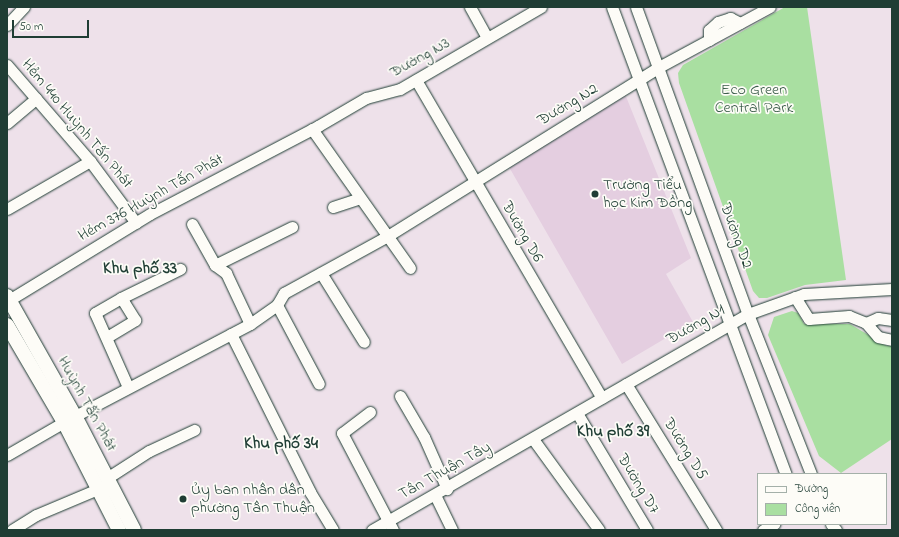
<!DOCTYPE html>
<html>
<head>
<meta charset="utf-8">
<style>
  body { margin:0 }
  #map { position:relative; width:899px; height:537px; overflow:hidden; background:#eee1ea; font-family:"Indie Flower",sans-serif }
  div>[style] { position:absolute }
  .built>* { inset:0; background:#e4cee0 }
  .green>* { inset:0; background:#a9dfa1 }
  .roads { filter:drop-shadow(0 0 1px #1f3d34) drop-shadow(0 0 1px #1f3d34) }
  .minor>* { height:11px; margin:-5.5px; padding:0 5.5px; transform-origin:5.5px; border-radius:5.5px; background:#fdfcf7 }
  .major>* { height:14px; margin:-7px; padding:0 7px; transform-origin:7px; border-radius:7px; background:#fdfcf7 }
  .dots>* { width:11px; height:11px; translate:-50% -50%; box-sizing:border-box; border:2px solid #fdfcf7; border-radius:50% }
  span { translate:-50% -50%; white-space:nowrap; text-align:center; line-height:1.15; -webkit-text-stroke:3.5px #fdfcf7; paint-order:stroke }
  .street-label { font-size:16px; color:#1f3d34 }
  .park-label { font-size:16px; color:#3b5d4a }
  .poi-label { font-size:16px; color:#1f3d34 }
  .left { translate:0 -50%; text-align:left }
  .neighbourhood-label { font-size:17px; color:#1f3d34; font-weight:700 }
  .frame { position:absolute; inset:0; border:8px solid #1f3d34; pointer-events:none }
  .legend { position:absolute; left:757px; top:473px; width:130px; height:52px; box-sizing:border-box; background:#fdfcf7; border:1px solid #a4b0a9; margin:0; padding:5px 7px; list-style:none; font-size:12px; color:#1f3d34 }
  .legend li { display:flex; align-items:center; gap:8px; height:20px }
  .legend b { width:20px; border:1px solid #a4b0a9 }
  .scale { position:absolute; left:12px; top:20px; width:77px; height:18px; box-sizing:border-box; border:2px solid #1f3d34; border-top:0; padding-left:5px; font-size:12px; line-height:14px; white-space:nowrap; color:#1f3d34; -webkit-text-stroke:3px #fdfcf7; paint-order:stroke }
</style>
</head>
<body>
<div id="map">
  <div class="built">
    <i style="clip-path:polygon(625px 94px,691px 258px,666px 274px,693px 322px,622px 364px,509px 167px)"></i>
  </div>
  <div class="green">
    <i style="clip-path:polygon(785px 7px,807px 7px,846px 280px,805px 285px,767px 298px,759px 298px,753px 291px,679px 83px,678px 73px,683px 65px)"></i>
    <i style="clip-path:polygon(792px 311px,798px 313px,804px 324px,850px 324px,887px 346px,892px 345px,892px 439px,841px 473px,819px 456px,768px 335px,774px 317px)"></i>
  </div>
  <div class="roads">
    <div class="minor">
      <i style="left:470px;top:7px;width:35px;rotate:61deg"></i>
      <i style="left:612px;top:7px;width:498px;rotate:69.6deg"></i>
      <i style="left:636px;top:7px;width:327px;rotate:70deg"></i>
      <i style="left:748px;top:314px;width:172px;rotate:68.5deg"></i>
      <i style="left:7px;top:25px;width:25px;rotate:-47deg"></i>
      <i style="left:709px;top:40px;width:10px;rotate:-90deg"></i>
      <i style="left:709px;top:30px;width:12px;rotate:-42deg"></i>
      <i style="left:718px;top:22px;width:13px;rotate:-18deg"></i>
      <i style="left:730px;top:18px;width:11px;rotate:27deg"></i>
      <i style="left:7px;top:65px;width:127px;rotate:49.2deg"></i>
      <i style="left:90px;top:161px;width:77px;rotate:53.4deg"></i>
      <i style="left:416px;top:80px;width:368px;rotate:59.7deg"></i>
      <i style="left:7px;top:123px;width:38px;rotate:-40deg"></i>
      <i style="left:312px;top:129px;width:170px;rotate:54.8deg"></i>
      <i style="left:333px;top:207px;width:28px;rotate:-18deg"></i>
      <i style="left:7px;top:209px;width:96px;rotate:-30deg"></i>
      <i style="left:192px;top:224px;width:47px;rotate:60.7deg"></i>
      <i style="left:215px;top:265px;width:14px;rotate:36deg"></i>
      <i style="left:226px;top:273px;width:56px;rotate:64.8deg"></i>
      <i style="left:215px;top:265px;width:86px;rotate:-26.3deg"></i>
      <i style="left:321px;top:273px;width:81px;rotate:58.1deg"></i>
      <i style="left:795px;top:297px;width:26px;rotate:58deg"></i>
      <i style="left:809px;top:319px;width:40px;rotate:-4.3deg"></i>
      <i style="left:849px;top:316px;width:18px;rotate:22deg"></i>
      <i style="left:866px;top:323px;width:13px;rotate:-23deg"></i>
      <i style="left:878px;top:318px;width:14px;rotate:8deg"></i>
      <i style="left:121px;top:298px;width:30px;rotate:150deg"></i>
      <i style="left:95px;top:313px;width:81px;rotate:66deg"></i>
      <i style="left:9px;top:300px;width:165px;rotate:-31.4deg"></i>
      <i style="left:150px;top:214px;width:190px;rotate:-27.6deg"></i>
      <i style="left:318px;top:126px;width:56px;rotate:-30.3deg"></i>
      <i style="left:366px;top:98px;width:35px;rotate:-15deg"></i>
      <i style="left:400px;top:89px;width:163px;rotate:-30.2deg"></i>
      <i style="left:277px;top:305px;width:89px;rotate:62deg"></i>
      <i style="left:866px;top:323px;width:18px;rotate:49deg"></i>
      <i style="left:878px;top:337px;width:14px;rotate:12deg"></i>
      <i style="left:231px;top:334px;width:177px;rotate:63.4deg"></i>
      <i style="left:310px;top:492px;width:44px;rotate:58.8deg"></i>
      <i style="left:107px;top:337px;width:33px;rotate:-31deg"></i>
      <i style="left:135px;top:320px;width:26px;rotate:-122deg"></i>
      <i style="left:121px;top:298px;width:66px;rotate:-26.2deg"></i>
      <i style="left:626px;top:384px;width:172px;rotate:58.3deg"></i>
      <i style="left:400px;top:396px;width:48px;rotate:59.7deg"></i>
      <i style="left:424px;top:437px;width:57px;rotate:66.1deg"></i>
      <i style="left:370px;top:412px;width:35px;rotate:143deg"></i>
      <i style="left:342px;top:433px;width:110px;rotate:62.3deg"></i>
      <i style="left:577px;top:413px;width:136px;rotate:59.1deg"></i>
      <i style="left:75px;top:416px;width:198px;rotate:-27.7deg"></i>
      <i style="left:250px;top:324px;width:33px;rotate:-35deg"></i>
      <i style="left:277px;top:305px;width:14px;rotate:-60deg"></i>
      <i style="left:284px;top:293px;width:116px;rotate:-28.8deg"></i>
      <i style="left:386px;top:237px;width:319px;rotate:-31.9deg"></i>
      <i style="left:657px;top:68px;width:128px;rotate:-28.4deg"></i>
      <i style="left:533px;top:439px;width:112px;rotate:54deg"></i>
      <i style="left:7px;top:455px;width:66px;rotate:-30.1deg"></i>
      <i style="left:107px;top:478px;width:50px;rotate:-32.7deg"></i>
      <i style="left:149px;top:451px;width:50px;rotate:-25deg"></i>
      <i style="left:435px;top:495px;width:39px;rotate:64deg"></i>
      <i style="left:831px;top:524px;width:8px;rotate:50deg"></i>
      <i style="left:12px;top:530px;width:28px;rotate:-32deg"></i>
      <i style="left:36px;top:515px;width:67px;rotate:-22.8deg"></i>
      <i style="left:372px;top:530px;width:434px;rotate:-29.9deg"></i>
      <i style="left:748px;top:314px;width:59px;rotate:-19.7deg"></i>
      <i style="left:804px;top:294px;width:88px;rotate:-3.3deg"></i>
      <i style="left:763px;top:530px;width:13px;rotate:-29deg"></i>
    </div>
    <div class="major">
      <i style="left:7px;top:296px;width:138px;rotate:60.5deg"></i>
      <i style="left:75px;top:416px;width:128px;rotate:62.6deg"></i>
      <i style="left:7px;top:325px;width:113px;rotate:59.6deg"></i>
      <i style="left:64px;top:422px;width:121px;rotate:63deg"></i>
    </div>
  </div>
  <div class="dots">
    <i style="left:595px;top:194px;background:#1f3d34"></i>
    <i style="left:183px;top:499px;background:#1f3d34"></i>
  </div>
  <div class="street-label">
    <span style="left:420px;top:58px;rotate:-29deg">Đường N3</span>
    <span style="left:568px;top:105px;rotate:-31deg">Đường N2</span>
    <span style="left:77px;top:124px;rotate:50deg">Hẻm 440 Huỳnh Tấn Phát</span>
    <span style="left:151px;top:198px;rotate:-29deg">Hẻm 376 Huỳnh Tấn Phát</span>
    <span style="left:522px;top:232px;rotate:60deg">Đường D6</span>
    <span style="left:736px;top:236px;rotate:70deg">Đường D2</span>
    <span style="left:696px;top:325px;rotate:-30deg">Đường N1</span>
    <span style="left:87px;top:404px;rotate:61deg">Huỳnh Tấn Phát</span>
    <span style="left:685px;top:449px;rotate:58deg">Đường D5</span>
    <span style="left:445px;top:471px;rotate:-29deg">Tân Thuận Tây</span>
    <span style="left:638px;top:484px;rotate:59deg">Đường D7</span>
  </div>
  <div class="park-label">
    <span style="left:754px;top:99px">Eco Green<br>Central Park</span>
  </div>
  <div class="poi-label">
    <span class="left" style="left:603px;top:194px">Trường Tiểu<br>học Kim Đồng</span>
    <span class="left" style="left:191px;top:499px">Ủy ban nhân dân<br>phường Tân Thuận</span>
  </div>
  <div class="neighbourhood-label">
    <span style="left:140px;top:269px">Khu phố 33</span>
    <span style="left:613px;top:432px">Khu phố 39</span>
    <span style="left:281px;top:444px">Khu phố 34</span>
  </div>
  <div class="frame"></div>
  <ul class="legend">
  <li><b style="height:5px;background:#fdfcf7"></b>Đường</li>
  <li><b style="height:11px;background:#a9dfa1"></b>Công viên</li>
  </ul>
  <div class="scale">50 m</div>
</div>
</body>
</html>
